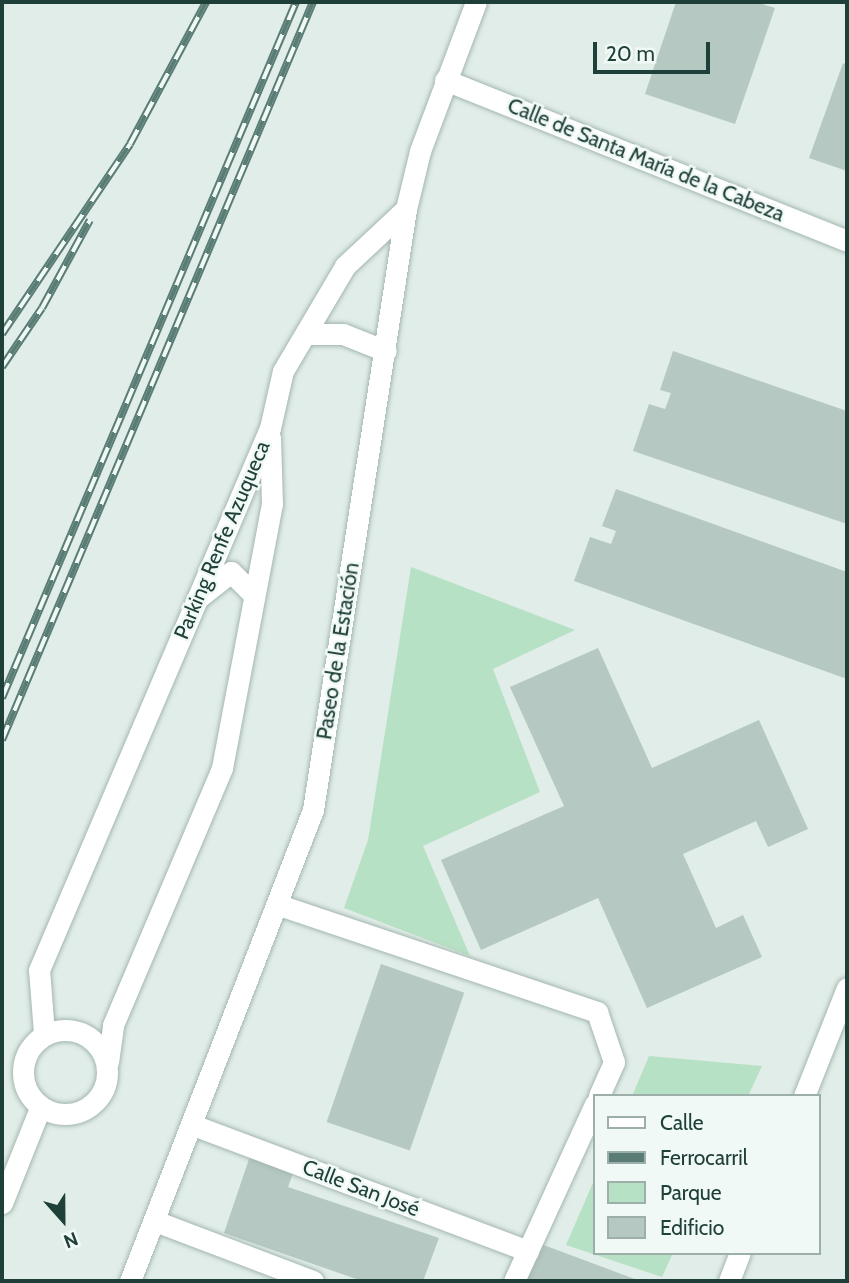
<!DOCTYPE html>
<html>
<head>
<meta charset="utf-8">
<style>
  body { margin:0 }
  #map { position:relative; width:849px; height:1283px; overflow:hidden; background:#e1ede8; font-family:Cabin,sans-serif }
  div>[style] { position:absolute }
  .green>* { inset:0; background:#b7e1c4 }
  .building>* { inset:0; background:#b5c8c1; transform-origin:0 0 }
  .roads { filter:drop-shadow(0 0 2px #a3b6b0) drop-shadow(0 0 2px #a3b6b0) }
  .street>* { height:21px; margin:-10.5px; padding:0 10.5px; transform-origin:10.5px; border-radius:10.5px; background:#fff }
  .street>.ring { margin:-10.5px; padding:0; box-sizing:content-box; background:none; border:21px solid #fff; border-radius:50% }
  .rail>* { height:8px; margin-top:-4px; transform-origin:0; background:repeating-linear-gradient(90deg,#f1f9f6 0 16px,#597c74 0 32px); box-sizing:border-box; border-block:2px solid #597c74 }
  span { translate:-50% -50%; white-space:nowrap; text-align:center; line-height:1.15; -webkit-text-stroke:5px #f1f9f6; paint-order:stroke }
  .street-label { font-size:21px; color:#1f4039 }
  .frame { position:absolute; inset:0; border:4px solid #1f4039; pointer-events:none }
  .legend { position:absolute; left:593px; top:1094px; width:228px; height:161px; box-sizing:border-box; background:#f1f9f6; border:2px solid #9dafaa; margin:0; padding:9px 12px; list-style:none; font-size:21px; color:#1f4039 }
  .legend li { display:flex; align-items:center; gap:14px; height:35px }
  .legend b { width:35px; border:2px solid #9dafaa }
  .north { position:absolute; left:28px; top:1185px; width:70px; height:70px; -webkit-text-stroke:5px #f1f9f6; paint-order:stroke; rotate:159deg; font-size:19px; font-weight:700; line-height:28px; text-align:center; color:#1f4039 }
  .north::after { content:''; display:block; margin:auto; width:24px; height:32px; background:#1f4039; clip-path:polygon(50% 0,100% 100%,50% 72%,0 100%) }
  .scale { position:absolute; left:593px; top:42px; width:117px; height:32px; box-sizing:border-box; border:4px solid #1f4039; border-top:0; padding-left:9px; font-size:21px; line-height:24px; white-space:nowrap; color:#1f4039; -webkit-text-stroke:5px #f1f9f6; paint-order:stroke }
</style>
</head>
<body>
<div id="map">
  <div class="green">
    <i style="clip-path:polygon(411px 567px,575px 630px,493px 669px,540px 792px,423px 846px,470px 956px,344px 908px,368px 840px)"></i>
    <i style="clip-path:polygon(649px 1056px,762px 1066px,748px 1096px,632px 1096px)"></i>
    <i style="clip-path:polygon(595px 1178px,595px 1253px,673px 1253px,662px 1277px,566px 1245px)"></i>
  </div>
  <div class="building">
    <i style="clip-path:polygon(676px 2px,756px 2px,775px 8px,735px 124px,645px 94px)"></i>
    <i style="clip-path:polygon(843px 63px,847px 65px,847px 171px,809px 158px)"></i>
    <i style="clip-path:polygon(673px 351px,847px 411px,847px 524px,633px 451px,649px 404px,665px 409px,671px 393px,660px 390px)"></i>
    <i style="clip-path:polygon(616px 489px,847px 572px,847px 679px,574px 581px,590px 537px,611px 544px,616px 531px,602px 526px)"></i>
    <i style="clip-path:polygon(598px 648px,652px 768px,759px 720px,808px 829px,768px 847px,756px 821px,683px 854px,716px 928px,743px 915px,762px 957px,647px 1008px,598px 898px,481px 950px,441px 860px,564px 806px,510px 687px)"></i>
    <i style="left:381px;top:964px;width:88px;height:167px;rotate:19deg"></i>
    <i style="clip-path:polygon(251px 1153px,295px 1168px,288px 1187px,439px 1238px,423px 1281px,362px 1281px,224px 1233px)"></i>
    <i style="clip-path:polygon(533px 1241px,640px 1281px,517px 1281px)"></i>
  </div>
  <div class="roads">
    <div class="street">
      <i style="left:445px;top:80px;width:433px;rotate:21.8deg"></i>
      <i style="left:307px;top:334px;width:36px"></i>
      <i style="left:343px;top:334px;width:46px;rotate:21.6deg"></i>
      <i style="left:198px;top:598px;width:42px;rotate:-38.2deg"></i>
      <i style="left:231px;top:572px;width:33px;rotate:45deg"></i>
      <i style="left:279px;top:905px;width:336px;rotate:18.6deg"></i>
      <i style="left:597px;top:1012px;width:53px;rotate:71.2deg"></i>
      <i style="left:614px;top:1062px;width:37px;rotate:114deg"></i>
      <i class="ring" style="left:23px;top:1030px;width:63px;height:63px"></i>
      <i style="left:44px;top:1033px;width:63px;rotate:-94.5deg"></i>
      <i style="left:39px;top:970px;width:589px;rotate:-66.92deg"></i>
      <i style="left:270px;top:428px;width:58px;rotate:-77.2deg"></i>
      <i style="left:283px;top:371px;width:122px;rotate:-59.4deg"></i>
      <i style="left:345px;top:266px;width:83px;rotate:-43.1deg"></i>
      <i style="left:108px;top:1062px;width:37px;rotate:-82deg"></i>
      <i style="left:113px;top:1025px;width:279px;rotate:-67deg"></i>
      <i style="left:222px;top:768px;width:269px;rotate:-79.3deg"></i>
      <i style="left:272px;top:504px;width:67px;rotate:-91.7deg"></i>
      <i style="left:804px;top:1096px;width:116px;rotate:-68.3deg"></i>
      <i style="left:193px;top:1125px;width:358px;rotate:20.6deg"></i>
      <i style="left:2px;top:1203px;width:102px;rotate:-68.2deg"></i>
      <i style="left:155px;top:1221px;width:169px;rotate:20.8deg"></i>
      <i style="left:130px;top:1281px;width:505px;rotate:-68.77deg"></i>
      <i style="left:313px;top:810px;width:608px;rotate:-81.2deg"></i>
      <i style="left:406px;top:209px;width:60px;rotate:-76.4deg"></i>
      <i style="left:420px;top:151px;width:159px;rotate:-69.4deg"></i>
      <i style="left:514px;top:1281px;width:195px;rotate:-65.4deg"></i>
      <i style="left:729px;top:1281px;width:30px;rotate:-69deg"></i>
    </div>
  </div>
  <div class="rail">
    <i style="left:2px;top:334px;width:229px;rotate:-56deg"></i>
    <i style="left:130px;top:144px;width:161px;rotate:-61.8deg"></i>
    <i style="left:2px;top:367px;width:71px;rotate:-55.9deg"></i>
    <i style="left:42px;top:308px;width:100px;rotate:-61.4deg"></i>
    <i style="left:2px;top:698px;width:756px;rotate:-67.1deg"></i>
    <i style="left:2px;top:740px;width:801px;rotate:-67.15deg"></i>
  </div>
  <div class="street-label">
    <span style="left:646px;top:160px;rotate:22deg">Calle de Santa María de la Cabeza</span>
    <span style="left:222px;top:540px;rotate:-67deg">Parking Renfe Azuqueca</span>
    <span style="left:338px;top:651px;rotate:-81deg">Paseo de la Estación</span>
    <span style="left:361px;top:1188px;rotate:21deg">Calle San José</span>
  </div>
  <div class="frame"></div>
  <ul class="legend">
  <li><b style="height:9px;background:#fff"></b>Calle</li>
  <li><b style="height:9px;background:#597c74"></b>Ferrocarril</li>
  <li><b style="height:19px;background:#b7e1c4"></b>Parque</li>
  <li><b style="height:19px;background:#b5c8c1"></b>Edificio</li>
  </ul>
  <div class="north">N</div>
  <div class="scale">20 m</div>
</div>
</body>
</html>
